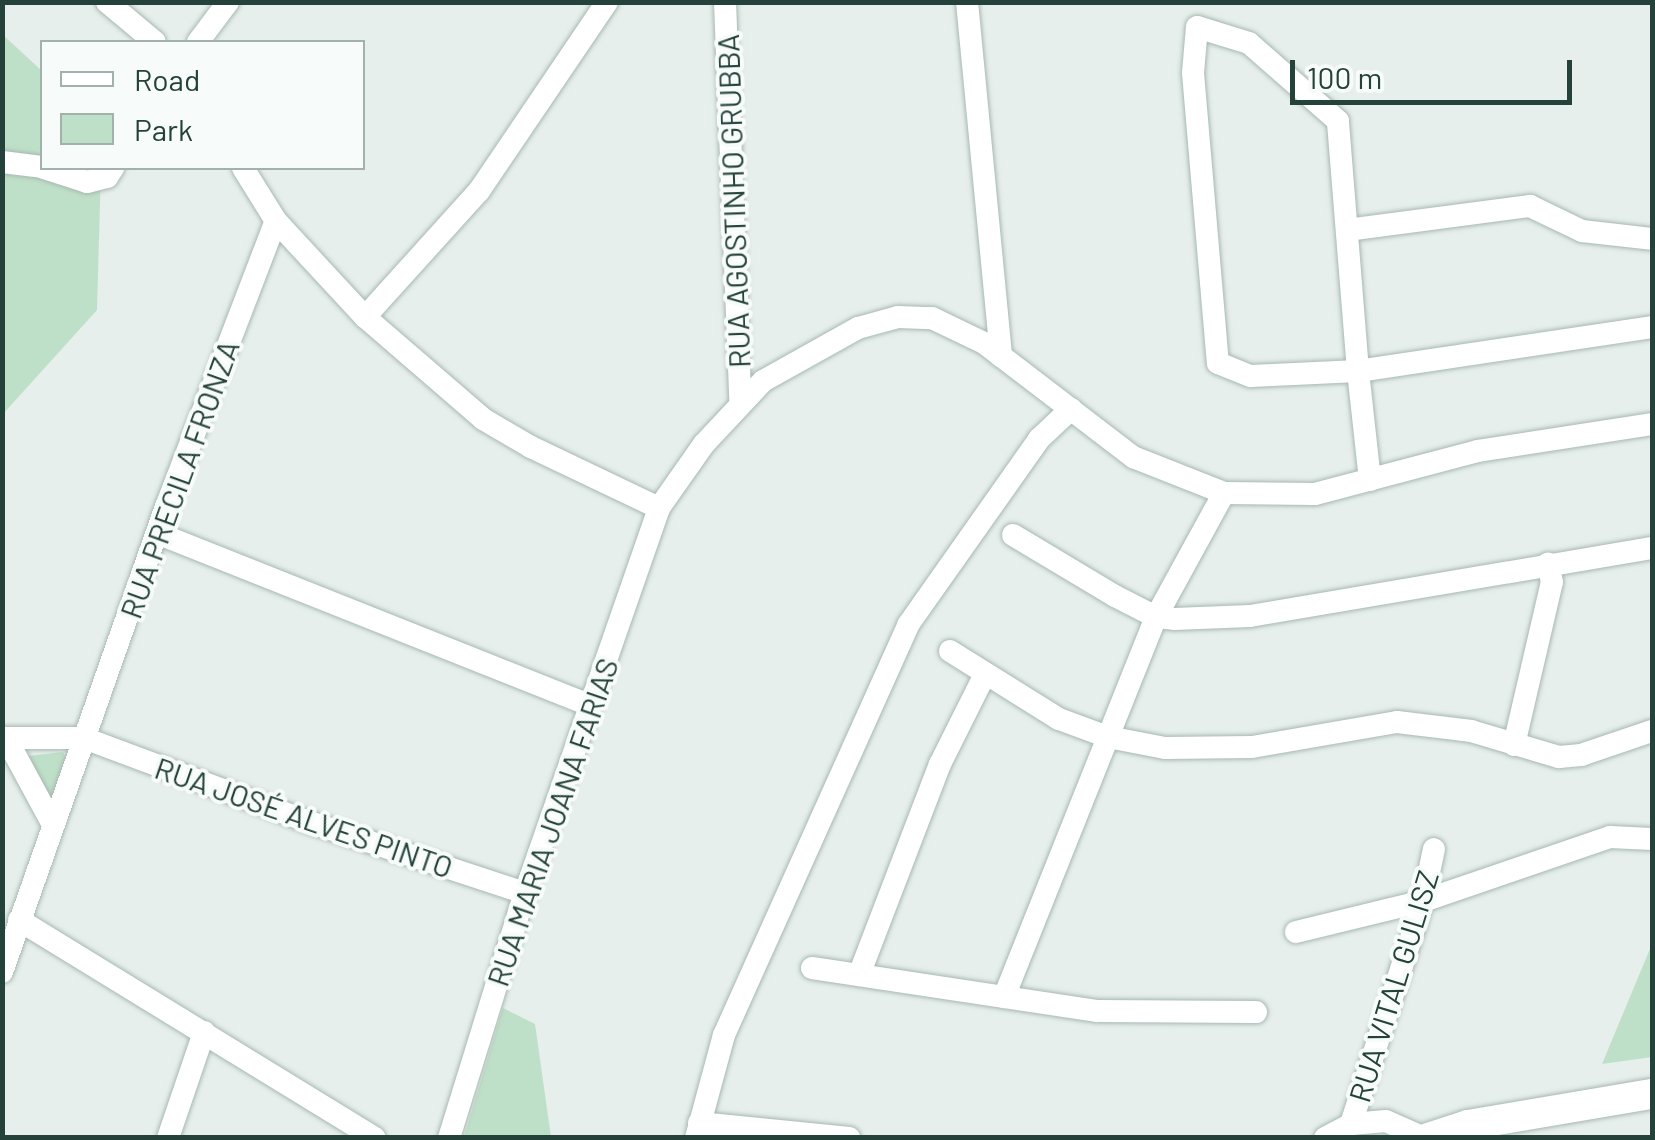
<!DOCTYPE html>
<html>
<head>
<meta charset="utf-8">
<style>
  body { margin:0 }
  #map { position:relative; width:1655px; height:1140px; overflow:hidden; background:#e6efeb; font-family:Barlow,sans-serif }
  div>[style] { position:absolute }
  .green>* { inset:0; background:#bfe0c8 }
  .roads { filter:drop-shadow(0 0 2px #a8b8b2) drop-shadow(0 0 2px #a8b8b2) }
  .street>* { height:22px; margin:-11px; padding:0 11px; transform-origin:11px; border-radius:11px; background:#fff }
  .secondary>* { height:30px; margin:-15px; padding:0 15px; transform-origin:15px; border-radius:15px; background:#fff }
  span { translate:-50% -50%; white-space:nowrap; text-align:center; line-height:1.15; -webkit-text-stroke:8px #f7fbf9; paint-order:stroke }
  .street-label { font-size:30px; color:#24423a }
  .frame { position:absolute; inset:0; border:5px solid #24423a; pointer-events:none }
  .legend { position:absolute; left:40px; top:40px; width:325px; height:130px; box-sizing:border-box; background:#f7fbf9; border:2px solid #a3b1ad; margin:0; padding:12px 18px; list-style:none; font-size:30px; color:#24423a }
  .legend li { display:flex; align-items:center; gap:20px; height:50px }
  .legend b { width:50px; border:2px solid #a3b1ad }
  .scale { position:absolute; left:1290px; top:60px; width:282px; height:45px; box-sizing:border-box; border:5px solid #24423a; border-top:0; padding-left:12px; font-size:30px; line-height:35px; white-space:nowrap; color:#24423a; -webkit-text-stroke:8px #f7fbf9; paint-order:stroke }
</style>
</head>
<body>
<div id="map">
  <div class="green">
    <i style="clip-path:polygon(2px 34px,42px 71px,42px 168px,101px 168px,97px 310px,3px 414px)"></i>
    <i style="clip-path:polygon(63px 752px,67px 760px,51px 809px,19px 757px)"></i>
    <i style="clip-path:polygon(1652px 944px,1652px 1057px,1602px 1064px)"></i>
    <i style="clip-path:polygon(503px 1008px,535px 1024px,551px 1137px,464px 1137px)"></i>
  </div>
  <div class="roads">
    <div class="street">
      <i style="left:107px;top:2px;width:62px;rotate:39.8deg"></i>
      <i style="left:725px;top:2px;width:398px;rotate:87.8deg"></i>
      <i style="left:967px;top:2px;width:356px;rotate:84.5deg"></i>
      <i style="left:198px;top:42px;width:50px;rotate:-53.1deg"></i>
      <i style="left:2px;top:162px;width:40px;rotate:7.1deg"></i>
      <i style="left:44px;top:168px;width:45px;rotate:18deg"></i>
      <i style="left:87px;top:182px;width:21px;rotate:-14deg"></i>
      <i style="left:107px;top:177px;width:11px;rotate:-56deg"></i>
      <i style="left:243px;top:168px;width:62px;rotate:58.1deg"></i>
      <i style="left:276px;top:221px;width:131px;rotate:47.2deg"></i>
      <i style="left:365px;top:317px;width:156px;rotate:40.8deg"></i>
      <i style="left:483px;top:419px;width:56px;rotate:30.3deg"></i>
      <i style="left:531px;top:447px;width:142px;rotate:25.5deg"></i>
      <i style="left:1347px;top:230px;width:185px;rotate:-7.5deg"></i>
      <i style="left:1530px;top:206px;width:58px;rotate:25.7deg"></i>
      <i style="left:1582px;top:231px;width:70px;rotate:6.5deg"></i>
      <i style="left:365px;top:317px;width:170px;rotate:-47.9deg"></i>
      <i style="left:479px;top:191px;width:228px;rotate:-55.9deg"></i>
      <i style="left:1370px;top:480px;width:110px;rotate:-96.3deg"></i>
      <i style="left:1358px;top:371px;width:251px;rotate:-94.6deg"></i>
      <i style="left:1338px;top:121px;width:118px;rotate:-138.8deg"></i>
      <i style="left:1249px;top:43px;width:54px;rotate:-162.9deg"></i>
      <i style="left:1197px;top:27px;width:46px;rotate:95deg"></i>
      <i style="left:1193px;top:73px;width:291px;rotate:85.1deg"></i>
      <i style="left:1218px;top:363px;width:35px;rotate:22deg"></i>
      <i style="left:1251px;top:376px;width:107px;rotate:-2.7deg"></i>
      <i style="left:1358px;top:371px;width:297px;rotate:-8.5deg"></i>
      <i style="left:157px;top:533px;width:466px;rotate:21.7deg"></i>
      <i style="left:1013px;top:535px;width:119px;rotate:30.9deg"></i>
      <i style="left:1115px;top:596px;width:46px;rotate:27.1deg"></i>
      <i style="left:1156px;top:617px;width:18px;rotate:6deg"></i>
      <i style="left:1174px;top:619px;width:76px;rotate:-2.3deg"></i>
      <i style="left:1250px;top:616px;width:408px;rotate:-9.6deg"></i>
      <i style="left:950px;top:651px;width:128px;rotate:32deg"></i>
      <i style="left:1059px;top:719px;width:52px;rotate:20.2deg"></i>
      <i style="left:1108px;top:737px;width:58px;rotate:10.9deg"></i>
      <i style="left:1165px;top:748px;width:87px;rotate:-0.7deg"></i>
      <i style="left:1252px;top:747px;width:147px;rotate:-9.8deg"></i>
      <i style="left:1397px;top:722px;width:75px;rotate:6.9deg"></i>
      <i style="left:1471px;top:731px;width:92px;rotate:16.5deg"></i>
      <i style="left:1559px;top:757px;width:22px;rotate:-5deg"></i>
      <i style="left:1581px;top:755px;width:75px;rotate:-18.7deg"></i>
      <i style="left:2px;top:738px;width:82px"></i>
      <i style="left:84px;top:738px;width:240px;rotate:20.5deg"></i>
      <i style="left:309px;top:822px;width:227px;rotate:18.2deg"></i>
      <i style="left:6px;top:738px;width:99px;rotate:61.6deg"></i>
      <i style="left:1514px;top:745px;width:167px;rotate:-76.9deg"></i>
      <i style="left:1552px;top:582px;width:19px;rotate:-102deg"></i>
      <i style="left:19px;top:920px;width:417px;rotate:31.5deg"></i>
      <i style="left:1296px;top:932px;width:131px;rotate:-13.7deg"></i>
      <i style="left:1423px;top:901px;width:198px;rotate:-18.9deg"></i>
      <i style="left:1610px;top:837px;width:42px;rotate:2.7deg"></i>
      <i style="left:812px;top:968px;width:289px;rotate:8.6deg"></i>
      <i style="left:1098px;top:1011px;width:158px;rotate:0.4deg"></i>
      <i style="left:2px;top:972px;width:493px;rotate:-70.6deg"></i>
      <i style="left:166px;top:507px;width:306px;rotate:-69deg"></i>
      <i style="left:859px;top:975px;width:226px;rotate:-69deg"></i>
      <i style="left:940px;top:764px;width:101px;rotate:-63.4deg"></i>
      <i style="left:1004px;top:997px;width:409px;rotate:-68.2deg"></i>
      <i style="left:1156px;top:617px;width:141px;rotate:-61.3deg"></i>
      <i style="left:699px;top:1123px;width:151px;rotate:5.7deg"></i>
      <i style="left:1351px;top:1124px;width:234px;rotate:-72.1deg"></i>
      <i style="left:1423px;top:901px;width:53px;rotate:-78.1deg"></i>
      <i style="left:168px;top:1138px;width:112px;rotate:-71.2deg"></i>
      <i style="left:449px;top:1138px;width:257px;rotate:-72.8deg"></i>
      <i style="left:525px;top:893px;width:408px;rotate:-70.8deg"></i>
      <i style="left:659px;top:508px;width:78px;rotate:-54.9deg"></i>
      <i style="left:704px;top:444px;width:86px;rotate:-46.9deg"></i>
      <i style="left:763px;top:381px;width:109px;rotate:-29.2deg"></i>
      <i style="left:858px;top:328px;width:41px;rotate:-15.4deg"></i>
      <i style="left:898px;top:317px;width:34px;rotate:2deg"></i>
      <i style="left:932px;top:318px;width:58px;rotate:25.7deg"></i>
      <i style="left:984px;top:343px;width:188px;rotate:37.4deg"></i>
      <i style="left:1133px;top:457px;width:98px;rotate:21.6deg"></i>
      <i style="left:1224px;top:493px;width:91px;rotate:0.6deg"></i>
      <i style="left:1315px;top:494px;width:169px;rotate:-14.8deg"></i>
      <i style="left:1478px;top:451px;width:176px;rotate:-8.8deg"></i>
      <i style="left:696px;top:1138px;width:107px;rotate:-74.8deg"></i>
      <i style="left:724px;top:1035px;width:449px;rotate:-65.8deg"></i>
      <i style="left:908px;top:625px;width:228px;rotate:-54.8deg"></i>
      <i style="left:1039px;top:439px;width:44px;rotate:-43.2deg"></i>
      <i style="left:1325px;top:1138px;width:30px;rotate:-28deg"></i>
      <i style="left:1351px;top:1124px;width:35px;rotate:-5deg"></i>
      <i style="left:1386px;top:1121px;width:42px;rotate:24.1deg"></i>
    </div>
    <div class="secondary">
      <i style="left:1428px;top:1138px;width:42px;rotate:-18deg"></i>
      <i style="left:1468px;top:1125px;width:187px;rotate:-9.6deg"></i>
    </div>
  </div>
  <div class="street-label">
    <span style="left:733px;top:201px;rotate:-92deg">RUA AGOSTINHO GRUBBA</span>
    <span style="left:179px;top:479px;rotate:-70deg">RUA PRECILA FRONZA</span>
    <span style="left:304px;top:817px;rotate:19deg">RUA JOSÉ ALVES PINTO</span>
    <span style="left:552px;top:822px;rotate:-71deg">RUA MARIA JOANA FARIAS</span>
    <span style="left:1393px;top:986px;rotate:-73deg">RUA VITAL GULISZ</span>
  </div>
  <div class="frame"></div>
  <ul class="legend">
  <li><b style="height:12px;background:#fff"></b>Road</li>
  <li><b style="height:28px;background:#bfe0c8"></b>Park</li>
  </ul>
  <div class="scale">100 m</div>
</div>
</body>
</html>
